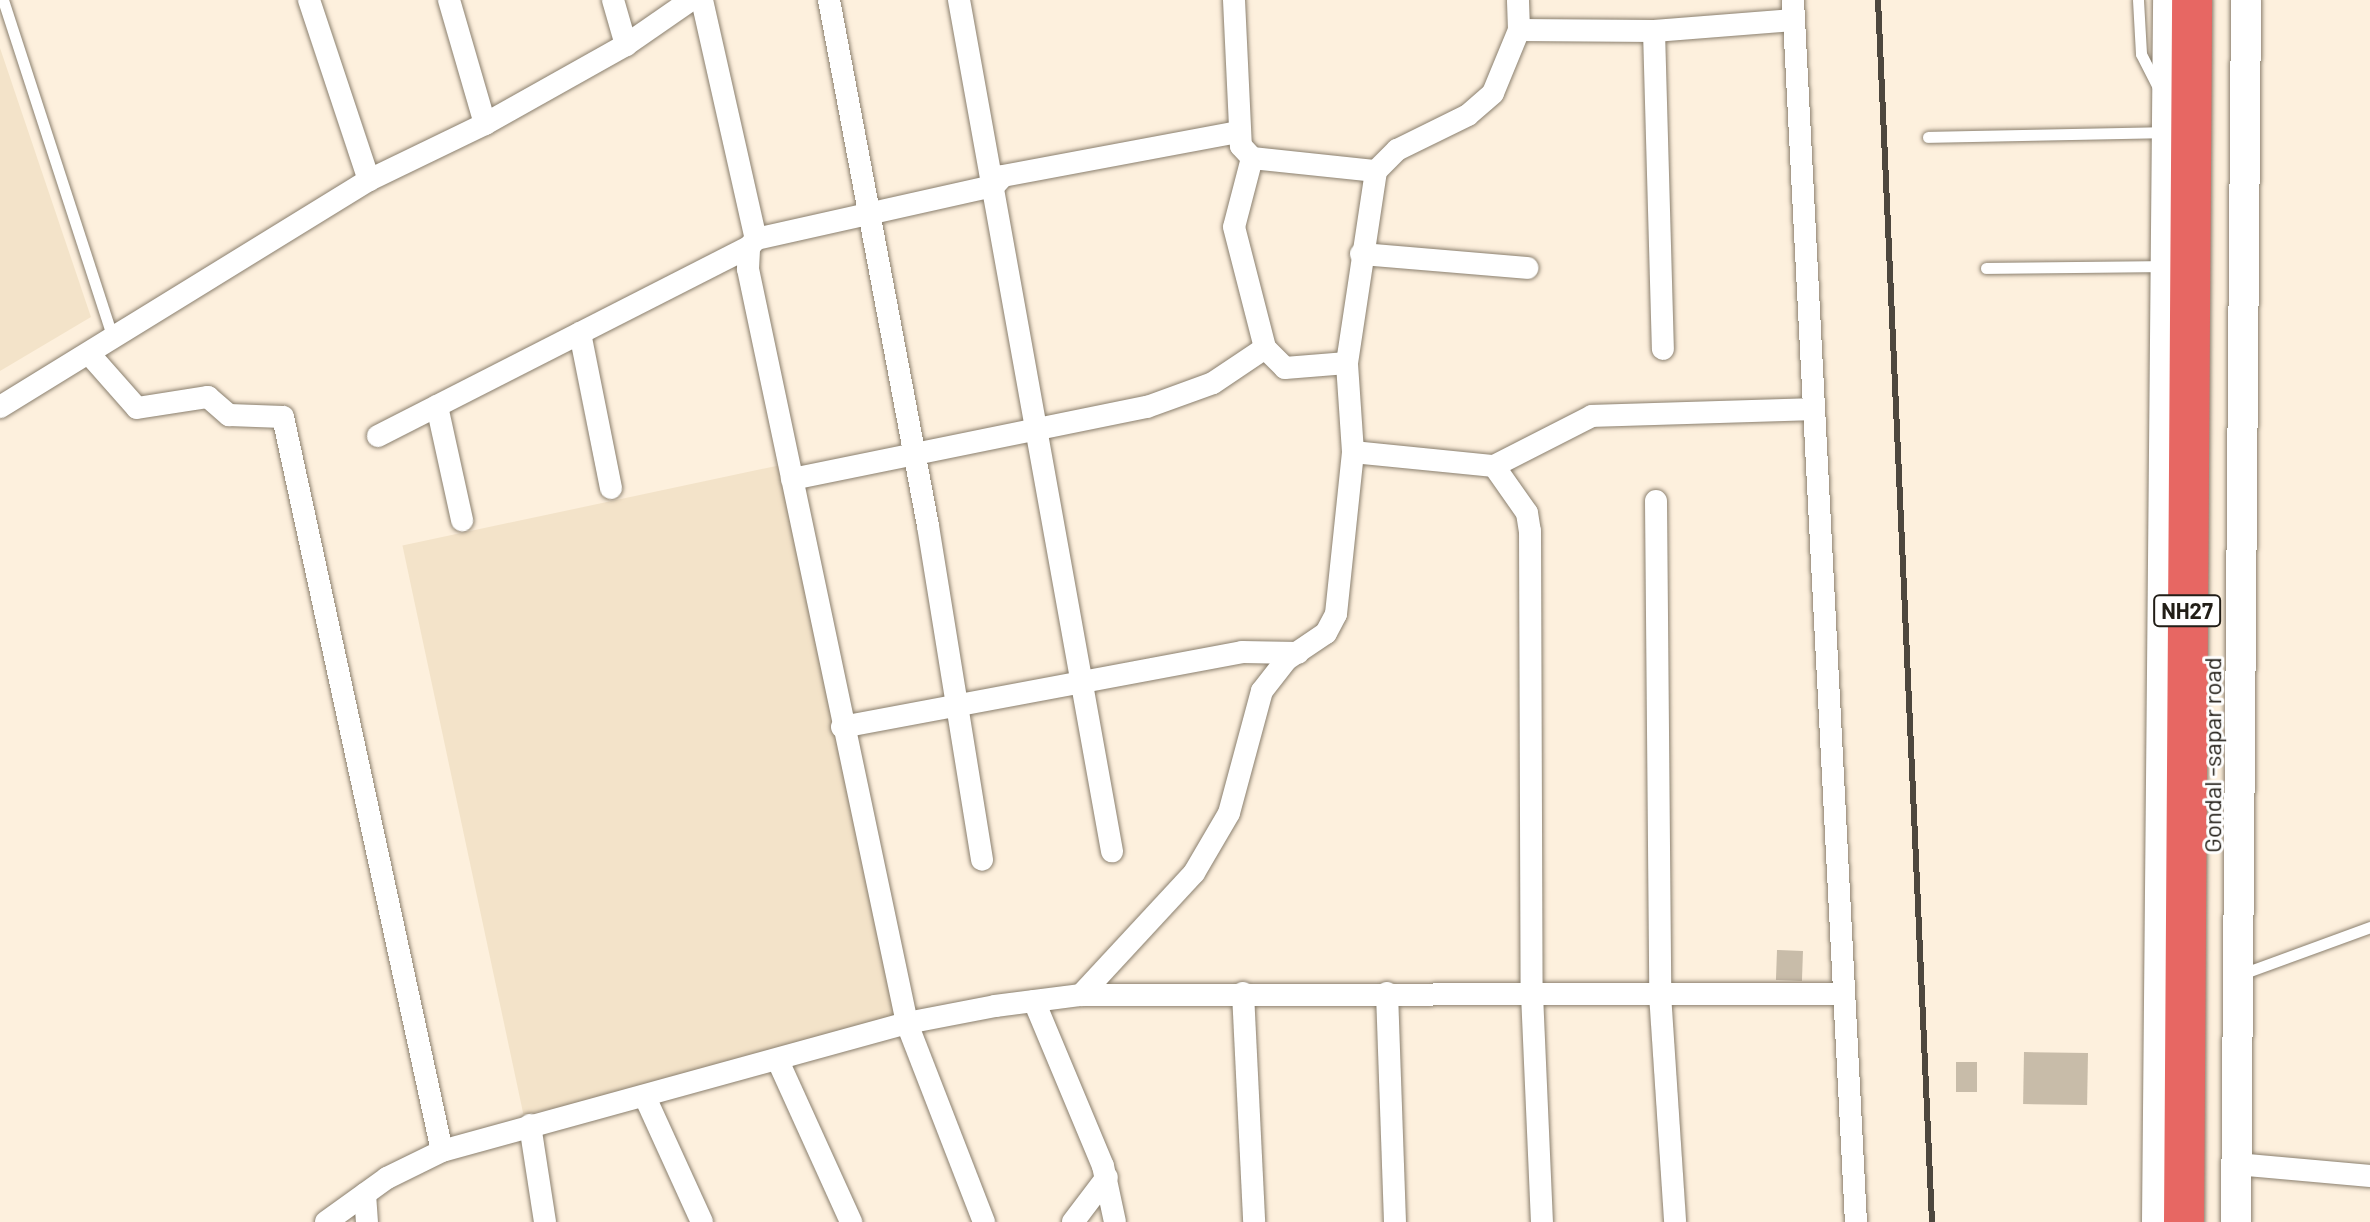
<!DOCTYPE html>
<html>
<head>
<meta charset="utf-8">
<style>
  body { margin:0 }
  #map { position:relative; width:2370px; height:1222px; overflow:hidden; background:#fdf0dd; font-family:Barlow,sans-serif }
  div>[style] { position:absolute }
  .built>* { inset:0; background:#f3e3c9; transform-origin:0 0 }
  .building>* { inset:0; background:#c8bca9; transform-origin:0 0 }
  .roads { filter:drop-shadow(0 0 2px #8a7f6e) drop-shadow(0 0 2px #8a7f6e) }
  .lane>* { height:11px; margin:-5.5px; padding:0 5.5px; transform-origin:5.5px; border-radius:5.5px; background:#fff }
  .street>* { height:22px; margin:-11px; padding:0 11px; transform-origin:11px; border-radius:11px; background:#fff }
  .secondary>* { height:30px; margin:-15px; padding:0 15px; transform-origin:15px; border-radius:15px; background:#fff }
  .highway>* { height:40px; margin:-20px; padding:0 20px; transform-origin:20px; border-radius:20px; background:#e76763 }
  .rail>* { height:6px; margin:-3px; padding:0 3px; transform-origin:3px; border-radius:3px; background:#4d473e }
  span { translate:-50% -50%; white-space:nowrap; text-align:center; line-height:1.15; -webkit-text-stroke:6px #fff; paint-order:stroke }
  .shield-label span { padding:2px 6px; background:#fff; border:2px solid; border-radius:6px; -webkit-text-stroke-width:0 }
  .shield-label { font-size:22px; color:#221e17; font-weight:700 }
  .street-label { font-size:24px; color:#221e17 }
</style>
</head>
<body>
<div id="map">
  <div class="built">
    <i style="clip-path:polygon(0 48px,91px 317px,0 371px)"></i>
    <i style="left:781px;top:465px;width:582px;height:387px;rotate:78deg"></i>
  </div>
  <div class="building">
    <i style="left:1777px;top:950px;width:26px;height:30px;rotate:2deg"></i>
    <i style="left:2024px;top:1052px;width:64px;height:52px;rotate:1deg"></i>
    <i style="left:1956px;top:1062px;width:21px;height:30px"></i>
  </div>
  <div class="roads">
    <div class="lane">
      <i style="left:3px;top:0;width:355px;rotate:72deg"></i>
      <i style="left:2138px;top:0;width:54px;rotate:86.8deg"></i>
      <i style="left:2141px;top:54px;width:39px;rotate:63deg"></i>
      <i style="left:1928px;top:137px;width:238px;rotate:-1.2deg"></i>
      <i style="left:1986px;top:268px;width:179px;rotate:-0.6deg"></i>
      <i style="left:2239px;top:975px;width:140px;rotate:-20.1deg"></i>
    </div>
    <div class="street">
      <i style="left:309px;top:0;width:190px;rotate:71.6deg"></i>
      <i style="left:449px;top:0;width:129px;rotate:73.8deg"></i>
      <i style="left:613px;top:0;width:47px;rotate:73.9deg"></i>
      <i style="left:702px;top:0;width:245px;rotate:77.3deg"></i>
      <i style="left:829px;top:0;width:535px;rotate:79.34deg"></i>
      <i style="left:928px;top:526px;width:338px;rotate:80.8deg"></i>
      <i style="left:959px;top:0;width:865px;rotate:79.81deg"></i>
      <i style="left:1234px;top:0;width:146px;rotate:87.3deg"></i>
      <i style="left:1241px;top:146px;width:16px;rotate:47deg"></i>
      <i style="left:1252px;top:158px;width:125px;rotate:6deg"></i>
      <i style="left:1793px;top:0;width:1224px;rotate:87.05deg"></i>
      <i style="left:1519px;top:30px;width:135px;rotate:0.4deg"></i>
      <i style="left:1654px;top:31px;width:140px;rotate:-4.5deg"></i>
      <i style="left:1654px;top:31px;width:318px;rotate:88.4deg"></i>
      <i style="left:1252px;top:158px;width:71px;rotate:104.6deg"></i>
      <i style="left:1234px;top:227px;width:125px;rotate:75.6deg"></i>
      <i style="left:1265px;top:348px;width:28px;rotate:45deg"></i>
      <i style="left:1285px;top:368px;width:62px;rotate:-4.6deg"></i>
      <i style="left:1361px;top:254px;width:167px;rotate:4.8deg"></i>
      <i style="left:580px;top:333px;width:158px;rotate:78.7deg"></i>
      <i style="left:91px;top:356px;width:69px;rotate:48.5deg"></i>
      <i style="left:137px;top:408px;width:72px;rotate:-8.8deg"></i>
      <i style="left:208px;top:397px;width:28px;rotate:41deg"></i>
      <i style="left:229px;top:415px;width:54px;rotate:2.1deg"></i>
      <i style="left:283px;top:417px;width:751px;rotate:77.78deg"></i>
      <i style="left:437px;top:406px;width:117px;rotate:77.6deg"></i>
      <i style="left:0;top:407px;width:433px;rotate:-31.6deg"></i>
      <i style="left:369px;top:180px;width:129px;rotate:-25.8deg"></i>
      <i style="left:485px;top:124px;width:162px;rotate:-29.3deg"></i>
      <i style="left:626px;top:45px;width:79px;rotate:-34.7deg"></i>
      <i style="left:378px;top:436px;width:416px;rotate:-27deg"></i>
      <i style="left:1353px;top:452px;width:142px;rotate:5.7deg"></i>
      <i style="left:1494px;top:466px;width:110px;rotate:-27deg"></i>
      <i style="left:1592px;top:416px;width:222px;rotate:-1.8deg"></i>
      <i style="left:1494px;top:466px;width:57px;rotate:54.9deg"></i>
      <i style="left:1527px;top:513px;width:18px;rotate:81deg"></i>
      <i style="left:1530px;top:531px;width:463px;rotate:89.8deg"></i>
      <i style="left:1532px;top:994px;width:228px;rotate:87.5deg"></i>
      <i style="left:792px;top:479px;width:362px;rotate:-11.5deg"></i>
      <i style="left:1147px;top:407px;width:70px;rotate:-20deg"></i>
      <i style="left:1213px;top:383px;width:63px;rotate:-33.9deg"></i>
      <i style="left:1656px;top:501px;width:493px;rotate:89.5deg"></i>
      <i style="left:1660px;top:994px;width:228px;rotate:86.2deg"></i>
      <i style="left:842px;top:727px;width:407px;rotate:-10.6deg"></i>
      <i style="left:1242px;top:652px;width:56px;rotate:1deg"></i>
      <i style="left:1243px;top:993px;width:229px;rotate:87.2deg"></i>
      <i style="left:1387px;top:993px;width:229px;rotate:88deg"></i>
      <i style="left:1081px;top:995px;width:166px;rotate:-47.2deg"></i>
      <i style="left:1194px;top:873px;width:69px;rotate:-59.7deg"></i>
      <i style="left:1229px;top:813px;width:126px;rotate:-74.9deg"></i>
      <i style="left:1262px;top:691px;width:39px;rotate:-52deg"></i>
      <i style="left:1286px;top:660px;width:48px;rotate:-34deg"></i>
      <i style="left:1326px;top:633px;width:21px;rotate:-62deg"></i>
      <i style="left:1336px;top:614px;width:163px;rotate:-84deg"></i>
      <i style="left:1353px;top:452px;width:89px;rotate:-93.9deg"></i>
      <i style="left:1347px;top:363px;width:194px;rotate:-81.4deg"></i>
      <i style="left:1376px;top:171px;width:30px;rotate:-45deg"></i>
      <i style="left:1397px;top:150px;width:79px;rotate:-26.2deg"></i>
      <i style="left:1468px;top:115px;width:33px;rotate:-41deg"></i>
      <i style="left:1493px;top:93px;width:68px;rotate:-67.6deg"></i>
      <i style="left:1519px;top:30px;width:30px;rotate:-92deg"></i>
      <i style="left:1034px;top:1001px;width:179px;rotate:67.3deg"></i>
      <i style="left:1103px;top:1166px;width:57px;rotate:77.9deg"></i>
      <i style="left:779px;top:1063px;width:175px;rotate:65.6deg"></i>
      <i style="left:645px;top:1097px;width:137px;rotate:65.5deg"></i>
      <i style="left:530px;top:1125px;width:98px;rotate:81.2deg"></i>
      <i style="left:2236px;top:1164px;width:135px;rotate:5.1deg"></i>
      <i style="left:365px;top:1194px;width:28px;rotate:86deg"></i>
      <i style="left:326px;top:1222px;width:75px;rotate:-35.8deg"></i>
      <i style="left:387px;top:1178px;width:61px;rotate:-26.1deg"></i>
      <i style="left:442px;top:1151px;width:482px;rotate:-15.4deg"></i>
      <i style="left:907px;top:1023px;width:90px;rotate:-10.9deg"></i>
      <i style="left:995px;top:1006px;width:87px;rotate:-7.3deg"></i>
      <i style="left:1081px;top:995px;width:763px;rotate:-0.08deg"></i>
      <i style="left:984px;top:1222px;width:213px;rotate:-111.2deg"></i>
      <i style="left:907px;top:1023px;width:771px;rotate:-101.91deg"></i>
      <i style="left:748px;top:269px;width:22px;rotate:-87deg"></i>
      <i style="left:749px;top:247px;width:11px;rotate:-49deg"></i>
      <i style="left:756px;top:239px;width:244px;rotate:-12.6deg"></i>
      <i style="left:994px;top:186px;width:13px;rotate:-48deg"></i>
      <i style="left:1003px;top:176px;width:239px;rotate:-10.6deg"></i>
      <i style="left:1073px;top:1222px;width:56px;rotate:-52.9deg"></i>
    </div>
    <div class="secondary">
      <i style="left:2157px;top:1222px;width:1222px;rotate:-89.48deg"></i>
      <i style="left:2236px;top:1222px;width:1222px;rotate:-89.53deg"></i>
    </div>
    <div class="highway">
      <i style="left:2184px;top:1222px;width:1222px;rotate:-89.62deg"></i>
    </div>
  </div>
  <div class="rail">
    <i style="left:1878px;top:0;width:1223px;rotate:87.47deg"></i>
  </div>
  <div class="shield-label">
    <span style="left:2187px;top:611px">NH27</span>
  </div>
  <div class="street-label">
    <span style="left:2212px;top:755px;rotate:-90deg">Gondal -sapar road</span>
  </div>
</div>
</body>
</html>
